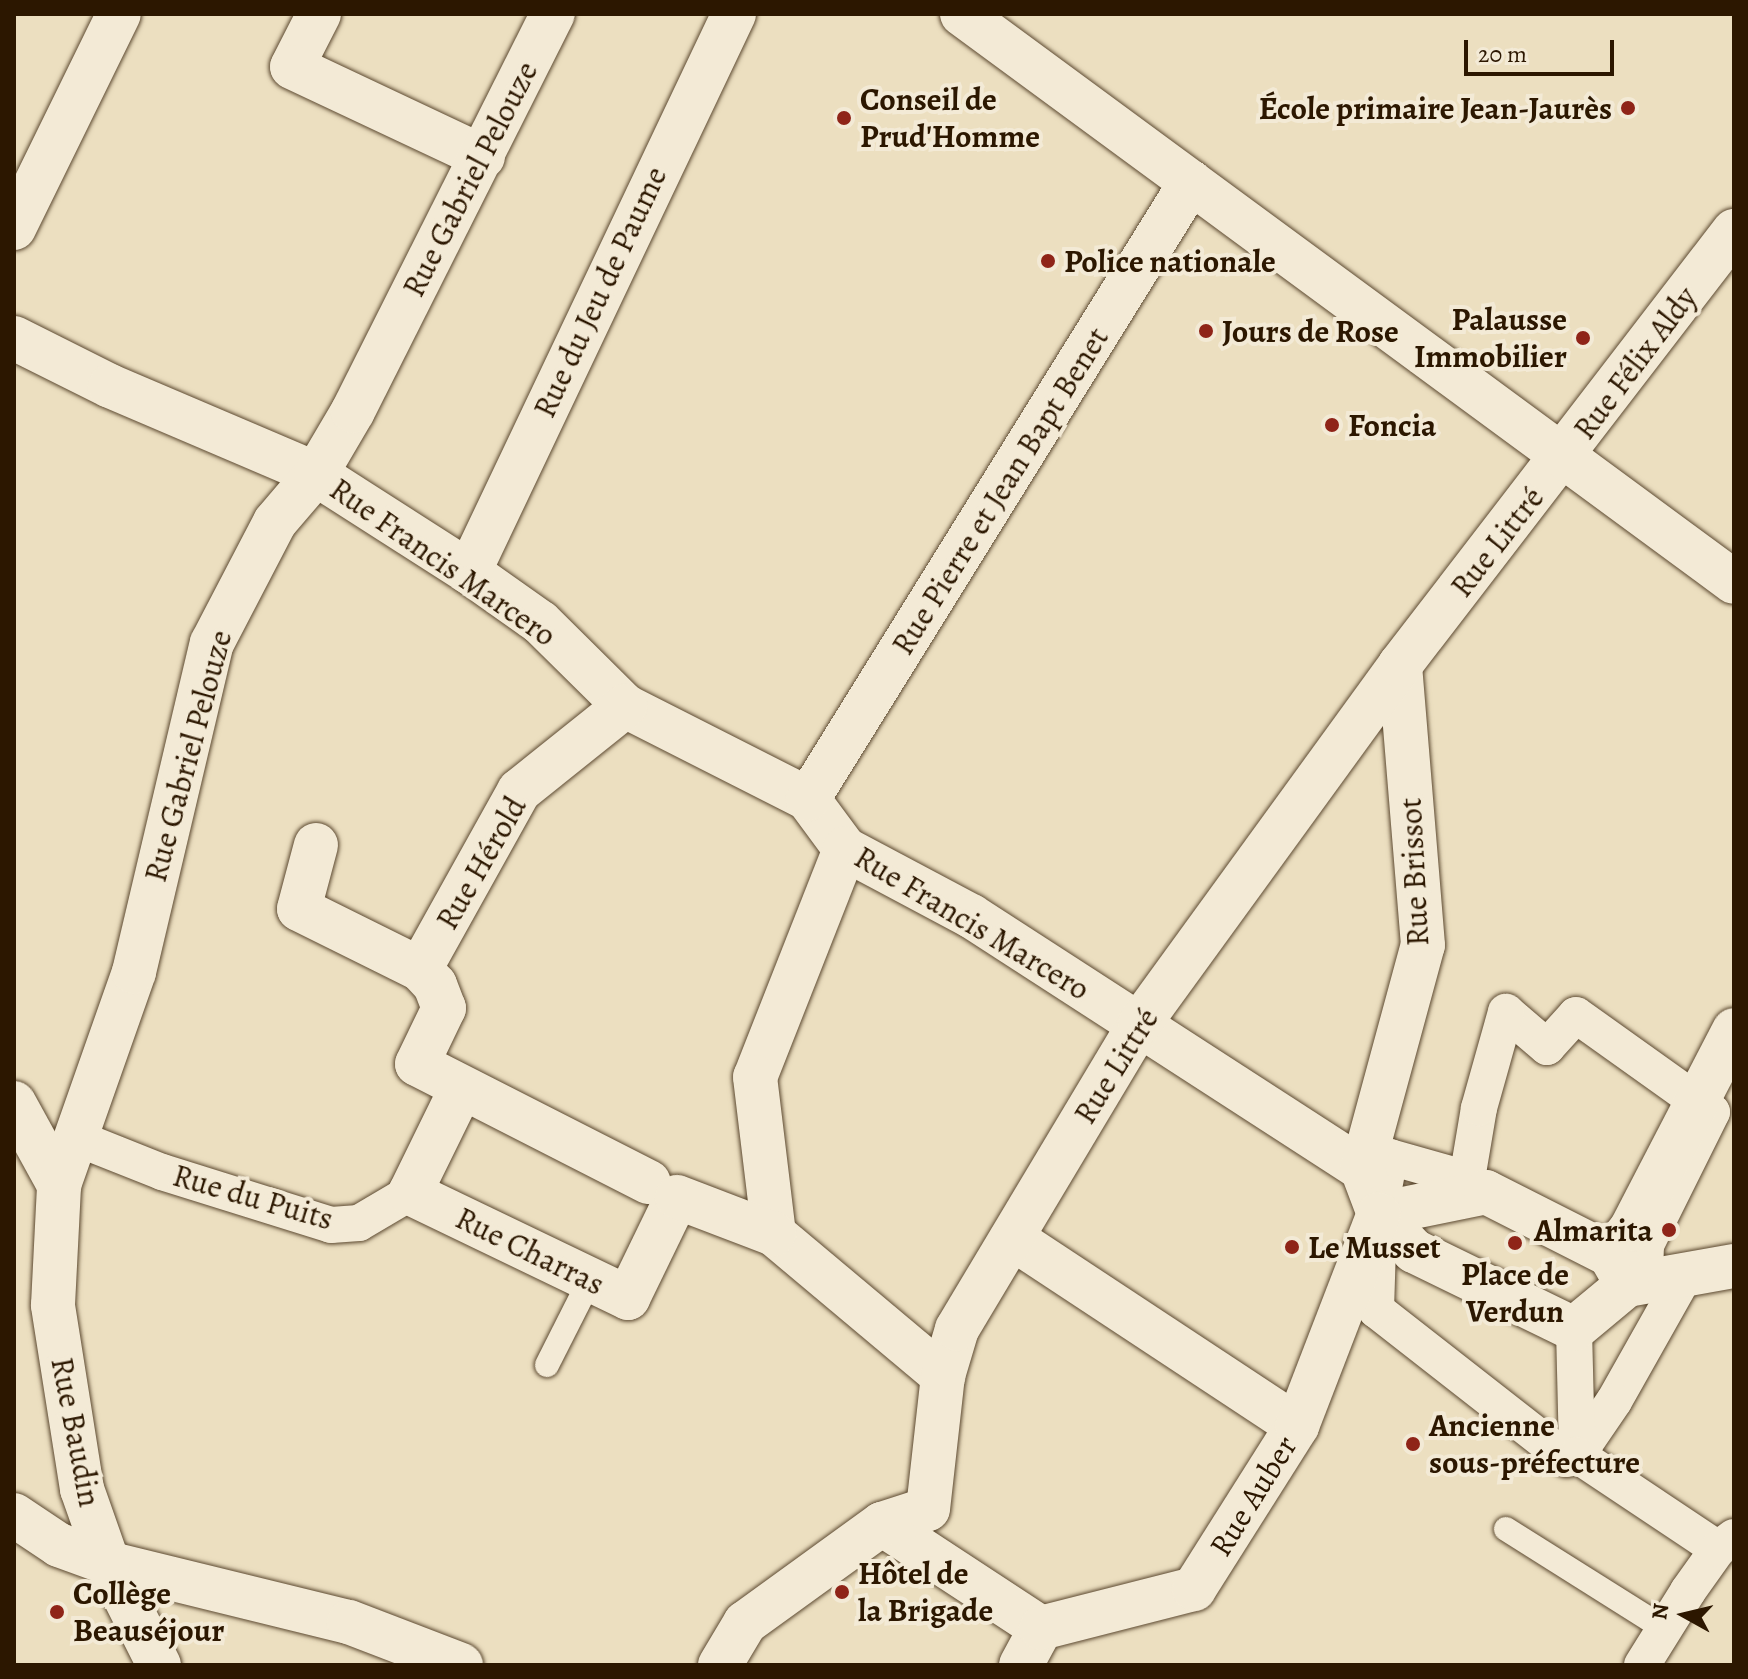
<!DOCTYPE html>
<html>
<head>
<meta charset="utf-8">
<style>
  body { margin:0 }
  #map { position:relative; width:1748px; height:1679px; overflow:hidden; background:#ecdfc0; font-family:Alegreya,serif }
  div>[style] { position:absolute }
  .roads { filter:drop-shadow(0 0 2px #5c4930) drop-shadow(0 0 2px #5c4930) }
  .service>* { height:24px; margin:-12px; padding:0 12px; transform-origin:12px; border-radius:12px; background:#f3ead6 }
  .pedestrian>* { height:36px; margin:-18px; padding:0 18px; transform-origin:18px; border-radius:18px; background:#f3ead6 }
  .minor>* { height:44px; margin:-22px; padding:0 22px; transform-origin:22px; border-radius:22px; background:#f3ead6 }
  .secondary>* { height:44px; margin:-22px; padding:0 22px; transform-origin:22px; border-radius:22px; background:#f3ead6 }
  .dots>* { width:22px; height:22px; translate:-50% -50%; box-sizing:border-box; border:4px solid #f3ead6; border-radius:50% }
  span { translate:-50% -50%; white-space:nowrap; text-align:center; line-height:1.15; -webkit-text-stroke:8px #f3ead6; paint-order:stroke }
  .poi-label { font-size:32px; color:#2c1700; font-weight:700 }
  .left { translate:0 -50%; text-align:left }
  .right { translate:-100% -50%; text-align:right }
  .street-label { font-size:32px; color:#2c1700 }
  .frame { position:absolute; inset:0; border:16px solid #2c1700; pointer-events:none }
  .north { position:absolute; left:1644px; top:1575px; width:80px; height:80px; -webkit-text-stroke:6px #f3ead6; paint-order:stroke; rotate:278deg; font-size:22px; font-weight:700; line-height:32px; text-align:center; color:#2c1700 }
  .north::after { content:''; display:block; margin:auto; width:28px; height:36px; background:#2c1700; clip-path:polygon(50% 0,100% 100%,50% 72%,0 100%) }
  .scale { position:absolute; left:1464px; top:40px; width:150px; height:36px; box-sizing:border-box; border:4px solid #2c1700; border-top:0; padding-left:10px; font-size:24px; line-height:28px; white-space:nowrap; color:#2c1700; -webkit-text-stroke:6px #f3ead6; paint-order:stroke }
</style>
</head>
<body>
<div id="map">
  <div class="roads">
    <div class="service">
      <i style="left:547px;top:1365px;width:95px;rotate:-63.2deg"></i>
      <i style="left:1506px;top:1529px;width:186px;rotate:32.2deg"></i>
    </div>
    <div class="pedestrian">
      <i style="left:1506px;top:1012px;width:54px;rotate:40.5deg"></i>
      <i style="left:1547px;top:1047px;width:43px;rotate:-47.8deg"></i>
      <i style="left:1576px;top:1015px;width:167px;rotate:35.5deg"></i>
      <i style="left:1712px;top:1112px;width:148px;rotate:116.4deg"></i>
      <i style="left:1646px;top:1245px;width:24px;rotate:92deg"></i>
      <i style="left:1645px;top:1269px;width:13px;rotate:58deg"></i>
      <i style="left:1652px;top:1280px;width:28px;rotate:8deg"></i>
      <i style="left:1680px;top:1284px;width:134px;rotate:119.4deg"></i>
      <i style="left:1614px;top:1401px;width:50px;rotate:124.3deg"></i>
      <i style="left:1586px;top:1442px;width:17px;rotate:156deg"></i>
      <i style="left:1570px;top:1449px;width:10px;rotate:107deg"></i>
      <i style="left:1567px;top:1459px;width:242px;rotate:-142deg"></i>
      <i style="left:1376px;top:1310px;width:96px;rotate:-88.2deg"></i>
      <i style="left:1379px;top:1214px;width:58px;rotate:-79.1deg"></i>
      <i style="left:1390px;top:1157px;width:80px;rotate:15.9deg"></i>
      <i style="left:1467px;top:1179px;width:72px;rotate:-80.4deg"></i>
      <i style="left:1479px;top:1108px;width:100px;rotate:-74.3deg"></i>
      <i style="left:74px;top:1137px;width:95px;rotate:21.7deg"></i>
      <i style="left:162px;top:1172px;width:177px;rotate:17.4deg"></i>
      <i style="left:331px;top:1225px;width:28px;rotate:-4deg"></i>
      <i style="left:359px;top:1223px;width:59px;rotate:-30.5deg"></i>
      <i style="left:1574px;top:1329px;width:126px;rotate:88.6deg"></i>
      <i style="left:1577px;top:1455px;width:169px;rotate:33.7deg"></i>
      <i style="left:1642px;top:1665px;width:87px;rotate:-58.1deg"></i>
      <i style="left:1688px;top:1591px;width:52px;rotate:-54.5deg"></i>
      <i style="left:1718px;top:1549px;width:20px;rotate:-37deg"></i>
    </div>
    <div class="minor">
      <i style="left:319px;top:14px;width:59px;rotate:117deg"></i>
      <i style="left:292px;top:67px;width:211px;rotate:25.2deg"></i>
      <i style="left:14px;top:228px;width:238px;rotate:-63.9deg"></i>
      <i style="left:14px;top:338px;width:107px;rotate:26.6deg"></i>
      <i style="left:110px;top:386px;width:224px;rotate:23.1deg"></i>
      <i style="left:316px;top:474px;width:182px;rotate:32.6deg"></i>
      <i style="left:469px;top:572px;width:87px;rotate:35.2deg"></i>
      <i style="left:540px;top:622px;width:120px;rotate:44.7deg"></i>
      <i style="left:625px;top:706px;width:205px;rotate:26.9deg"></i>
      <i style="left:808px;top:799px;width:62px;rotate:53.5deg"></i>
      <i style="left:845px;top:849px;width:143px;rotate:28deg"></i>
      <i style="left:971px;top:916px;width:466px;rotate:32.9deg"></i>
      <i style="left:1362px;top:1169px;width:48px;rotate:69.3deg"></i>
      <i style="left:1379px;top:1214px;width:51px;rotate:46.6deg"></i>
      <i style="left:1414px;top:1251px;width:178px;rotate:26deg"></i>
      <i style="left:1574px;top:1329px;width:69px;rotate:-39.7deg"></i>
      <i style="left:1627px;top:1285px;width:109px;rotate:-10.1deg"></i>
      <i style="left:469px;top:572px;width:618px;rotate:-64.6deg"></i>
      <i style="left:808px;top:799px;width:726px;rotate:-58.17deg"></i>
      <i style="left:316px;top:845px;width:66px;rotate:104.9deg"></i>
      <i style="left:299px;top:909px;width:135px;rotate:26.4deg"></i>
      <i style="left:420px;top:969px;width:22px;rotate:47deg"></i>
      <i style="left:435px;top:985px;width:25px;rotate:69deg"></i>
      <i style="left:444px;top:1008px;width:62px;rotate:115.7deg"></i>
      <i style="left:417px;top:1064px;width:260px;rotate:27deg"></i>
      <i style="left:845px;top:849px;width:245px;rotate:111.5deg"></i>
      <i style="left:755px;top:1077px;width:158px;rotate:83.1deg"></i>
      <i style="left:774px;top:1234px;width:221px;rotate:40deg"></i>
      <i style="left:420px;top:969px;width:204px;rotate:-60.9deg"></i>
      <i style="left:519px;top:791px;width:136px;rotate:-38.7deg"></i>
      <i style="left:461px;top:1089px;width:116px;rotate:116.1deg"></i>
      <i style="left:410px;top:1193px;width:242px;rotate:25.7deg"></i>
      <i style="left:628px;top:1298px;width:112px;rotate:-64.1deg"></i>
      <i style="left:677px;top:1197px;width:104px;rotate:20.9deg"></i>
      <i style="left:14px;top:1103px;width:94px;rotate:61.2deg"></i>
      <i style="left:1362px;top:1169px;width:232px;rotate:-74.8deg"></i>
      <i style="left:1423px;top:945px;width:281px;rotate:-94.7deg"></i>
      <i style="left:1379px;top:1214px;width:109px;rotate:-11.6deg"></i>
      <i style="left:1486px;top:1192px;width:139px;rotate:26.9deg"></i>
      <i style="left:1610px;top:1255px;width:34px;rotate:60deg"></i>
      <i style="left:1012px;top:1238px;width:341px;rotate:33.4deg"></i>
      <i style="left:1610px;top:1255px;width:33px;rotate:-51deg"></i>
      <i style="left:1631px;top:1229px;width:224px;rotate:-62.6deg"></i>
      <i style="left:14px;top:1515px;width:54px;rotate:33.7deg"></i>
      <i style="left:59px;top:1545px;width:52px;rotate:20.2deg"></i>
      <i style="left:108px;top:1563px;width:248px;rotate:13.8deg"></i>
      <i style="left:349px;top:1622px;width:120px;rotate:21deg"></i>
      <i style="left:882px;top:1524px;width:190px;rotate:33.2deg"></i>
      <i style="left:159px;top:1665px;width:114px;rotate:-116.6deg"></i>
      <i style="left:108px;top:1563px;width:78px;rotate:-109.4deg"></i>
      <i style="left:82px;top:1489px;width:186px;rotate:-99deg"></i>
      <i style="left:53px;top:1305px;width:120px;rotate:-87.1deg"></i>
      <i style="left:59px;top:1185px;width:226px;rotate:-70.6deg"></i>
      <i style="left:134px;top:972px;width:338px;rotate:-76.7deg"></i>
      <i style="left:212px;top:643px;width:136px;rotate:-62.5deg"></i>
      <i style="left:275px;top:522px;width:63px;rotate:-49.5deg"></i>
      <i style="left:316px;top:474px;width:73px;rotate:-59.6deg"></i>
      <i style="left:353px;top:411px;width:445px;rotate:-63.3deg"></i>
      <i style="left:720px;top:1665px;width:49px;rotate:-59.2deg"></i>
      <i style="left:745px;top:1623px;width:169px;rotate:-35.9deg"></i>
      <i style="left:882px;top:1524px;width:48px;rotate:-18.1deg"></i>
      <i style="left:928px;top:1509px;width:134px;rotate:-83.6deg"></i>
      <i style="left:943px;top:1376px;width:49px;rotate:-73.4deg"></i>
      <i style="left:957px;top:1329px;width:357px;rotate:-59.1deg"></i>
      <i style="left:1140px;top:1023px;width:442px;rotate:-54deg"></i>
      <i style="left:1400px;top:665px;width:548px;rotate:-52.42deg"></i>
      <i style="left:1021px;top:1665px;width:42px;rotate:-61.6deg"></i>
      <i style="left:1041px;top:1628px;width:158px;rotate:-14.3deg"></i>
      <i style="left:1194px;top:1589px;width:193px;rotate:-57.7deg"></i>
      <i style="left:1297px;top:1426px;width:227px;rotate:-68.9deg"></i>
    </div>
    <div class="secondary">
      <i style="left:962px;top:14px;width:958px;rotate:36.34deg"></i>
    </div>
  </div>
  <div class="dots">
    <i style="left:1628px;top:108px;background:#8f2418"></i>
    <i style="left:844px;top:118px;background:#8f2418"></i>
    <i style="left:1048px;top:261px;background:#8f2418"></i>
    <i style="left:1206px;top:331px;background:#8f2418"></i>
    <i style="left:1583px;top:338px;background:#8f2418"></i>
    <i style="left:1332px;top:425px;background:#8f2418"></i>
    <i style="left:1669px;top:1230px;background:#8f2418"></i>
    <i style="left:1515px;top:1243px;background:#8f2418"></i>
    <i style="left:1292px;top:1247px;background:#8f2418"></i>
    <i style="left:1413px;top:1444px;background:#8f2418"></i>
    <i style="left:842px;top:1592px;background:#8f2418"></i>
    <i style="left:57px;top:1612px;background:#8f2418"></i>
  </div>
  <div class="poi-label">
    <span class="left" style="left:860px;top:118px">Conseil de<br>Prud'Homme</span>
    <span class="right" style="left:1612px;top:108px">École primaire Jean-Jaurès</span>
    <span class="left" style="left:1064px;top:261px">Police nationale</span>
    <span class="right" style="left:1567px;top:338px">Palausse<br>Immobilier</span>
    <span class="left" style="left:1222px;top:331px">Jours de Rose</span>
    <span class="left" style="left:1348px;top:425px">Foncia</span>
    <span class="right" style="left:1653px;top:1230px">Almarita</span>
    <span class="left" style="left:1308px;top:1247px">Le Musset</span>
    <span style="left:1515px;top:1293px">Place de<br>Verdun</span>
    <span class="left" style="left:1429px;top:1444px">Ancienne<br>sous-préfecture</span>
    <span class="left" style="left:858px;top:1592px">Hôtel de<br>la Brigade</span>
    <span class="left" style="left:73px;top:1612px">Collège<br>Beauséjour</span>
  </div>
  <div class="street-label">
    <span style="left:470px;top:179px;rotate:-63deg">Rue Gabriel Pelouze</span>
    <span style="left:600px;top:292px;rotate:-65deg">Rue du Jeu de Paume</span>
    <span style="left:1635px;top:363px;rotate:-53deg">Rue Félix Aldy</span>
    <span style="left:1000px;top:491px;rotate:-58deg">Rue Pierre et Jean Bapt Benet</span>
    <span style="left:1497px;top:542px;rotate:-52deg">Rue Littré</span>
    <span style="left:443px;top:562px;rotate:35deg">Rue Francis Marcero</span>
    <span style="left:188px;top:756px;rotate:-75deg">Rue Gabriel Pelouze</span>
    <span style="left:481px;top:863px;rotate:-60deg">Rue Hérold</span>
    <span style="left:1414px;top:872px;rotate:-93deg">Rue Brissot</span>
    <span style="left:972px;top:923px;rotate:31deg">Rue Francis Marcero</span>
    <span style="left:1116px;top:1066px;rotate:-58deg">Rue Littré</span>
    <span style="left:253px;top:1197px;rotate:16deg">Rue du Puits</span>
    <span style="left:530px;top:1251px;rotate:26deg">Rue Charras</span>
    <span style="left:76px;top:1432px;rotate:79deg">Rue Baudin</span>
    <span style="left:1253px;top:1496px;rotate:-58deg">Rue Auber</span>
  </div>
  <div class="frame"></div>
  <div class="north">N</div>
  <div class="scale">20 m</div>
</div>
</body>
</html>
